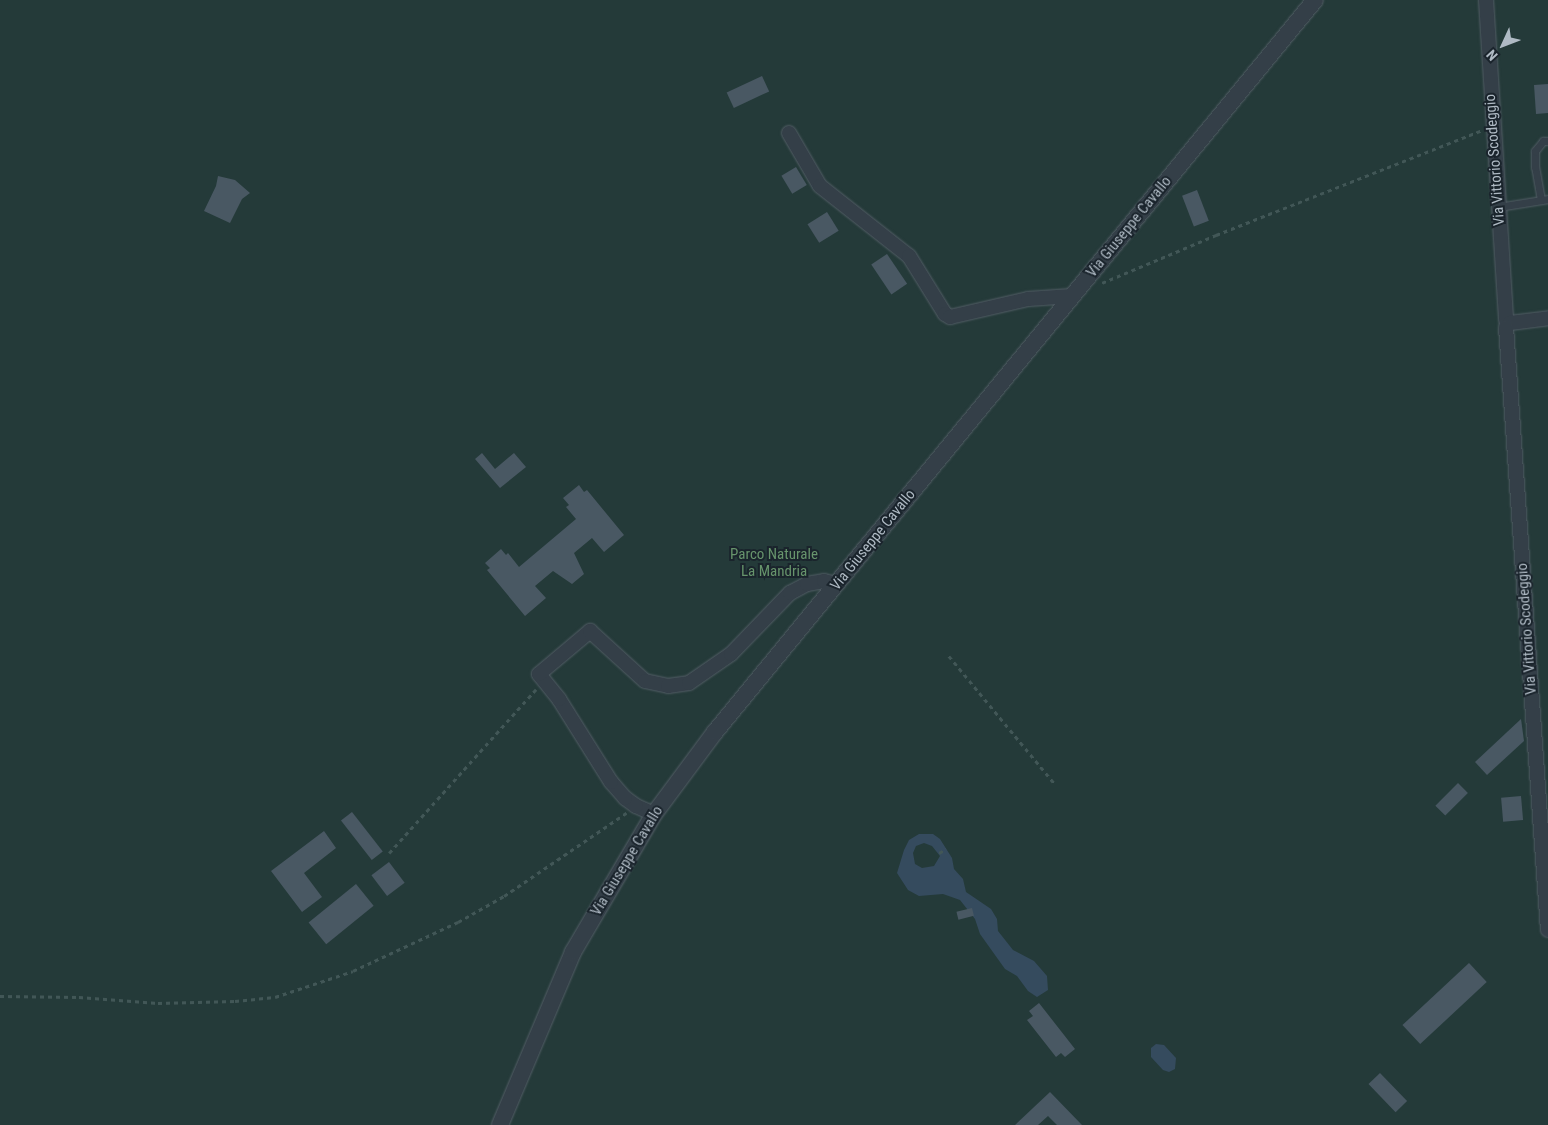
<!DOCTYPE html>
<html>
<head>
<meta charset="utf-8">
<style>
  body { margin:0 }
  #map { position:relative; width:1548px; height:1125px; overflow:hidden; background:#212d37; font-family:"Roboto Condensed",sans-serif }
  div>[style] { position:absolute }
  .green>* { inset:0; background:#243a39; transform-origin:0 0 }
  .water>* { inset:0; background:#354b5e }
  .building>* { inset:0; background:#495863; transform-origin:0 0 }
  .path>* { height:2.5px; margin-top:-1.25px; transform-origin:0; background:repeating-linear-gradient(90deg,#425757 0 4px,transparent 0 8px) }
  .roads { filter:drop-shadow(0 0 1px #525d65) drop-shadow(0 0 1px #525d65) }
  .service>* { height:7px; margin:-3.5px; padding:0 3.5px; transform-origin:3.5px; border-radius:3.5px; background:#343f48 }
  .minor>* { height:14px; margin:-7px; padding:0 7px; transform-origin:7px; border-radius:7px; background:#343f48 }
  .tertiary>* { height:16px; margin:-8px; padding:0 8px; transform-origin:8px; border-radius:8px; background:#343f48 }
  span { translate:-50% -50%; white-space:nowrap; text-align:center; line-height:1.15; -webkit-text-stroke:4px #1a242c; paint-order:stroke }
  .street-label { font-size:15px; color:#afbac4 }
  .park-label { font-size:15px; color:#67946c }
  .north { position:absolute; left:1478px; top:20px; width:50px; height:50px; -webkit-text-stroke:4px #1a242c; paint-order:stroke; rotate:227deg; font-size:14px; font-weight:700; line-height:20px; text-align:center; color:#afbac4 }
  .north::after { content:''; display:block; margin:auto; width:18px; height:22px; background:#afbac4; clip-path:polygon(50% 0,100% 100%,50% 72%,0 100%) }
</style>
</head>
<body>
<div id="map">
  <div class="green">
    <i style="left:0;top:0;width:1548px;height:1125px"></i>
  </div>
  <div class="water">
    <i style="clip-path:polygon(evenodd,919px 834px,933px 834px,940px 839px,952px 858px,954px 869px,963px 879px,966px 892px,991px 909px,997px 919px,998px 931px,1013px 950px,1034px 961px,1047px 976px,1048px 990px,1037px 997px,1028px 991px,1017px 976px,1005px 969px,980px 934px,975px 919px,960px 900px,943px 894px,919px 896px,908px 890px,897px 873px,904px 850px,909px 840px,919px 834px,924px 843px,932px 846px,940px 856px,934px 866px,922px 868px,915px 864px,913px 853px,916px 846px,924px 843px)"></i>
    <i style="clip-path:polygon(1156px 1044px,1164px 1045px,1176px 1058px,1175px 1069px,1169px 1072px,1163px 1070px,1151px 1057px,1151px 1048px)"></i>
  </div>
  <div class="building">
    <i style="left:762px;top:76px;width:17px;height:39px;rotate:65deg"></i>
    <i style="clip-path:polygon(1548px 84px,1548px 113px,1536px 114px,1534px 85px)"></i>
    <i style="left:796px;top:167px;width:21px;height:17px;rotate:59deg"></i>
    <i style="clip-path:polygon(218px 176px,235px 180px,250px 193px,242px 199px,230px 223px,204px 211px,216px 186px)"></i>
    <i style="left:1197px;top:190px;width:33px;height:16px;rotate:69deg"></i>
    <i style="left:827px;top:212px;width:22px;height:23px;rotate:58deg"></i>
    <i style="left:887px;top:254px;width:36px;height:19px;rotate:56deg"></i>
    <i style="clip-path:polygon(482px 453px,495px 469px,514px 453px,526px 467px,500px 488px,475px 459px)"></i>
    <i style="clip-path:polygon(579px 485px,584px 492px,587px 490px,624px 535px,604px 552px,592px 538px,574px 553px,584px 574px,572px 584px,553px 571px,535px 586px,546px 598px,525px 616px,487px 570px,490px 568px,485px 563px,501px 549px,506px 555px,508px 553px,519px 567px,576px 519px,566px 507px,569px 505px,563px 498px)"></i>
    <i style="clip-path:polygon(1521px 719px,1524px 741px,1487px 775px,1475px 762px)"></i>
    <i style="left:1458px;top:783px;width:14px;height:32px;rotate:45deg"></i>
    <i style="left:1521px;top:796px;width:24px;height:20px;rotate:85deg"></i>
    <i style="left:352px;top:812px;width:50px;height:14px;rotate:52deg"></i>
    <i style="clip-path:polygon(324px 831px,336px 848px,304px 873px,322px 897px,302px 912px,271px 871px)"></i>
    <i style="left:389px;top:862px;width:26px;height:22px;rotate:53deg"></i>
    <i style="left:356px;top:884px;width:28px;height:61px;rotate:51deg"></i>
    <i style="left:972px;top:908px;width:8px;height:16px;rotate:76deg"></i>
    <i style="left:1469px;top:963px;width:26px;height:91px;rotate:47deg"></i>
    <i style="clip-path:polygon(1039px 1003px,1075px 1049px,1065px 1057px,1061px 1053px,1056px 1057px,1027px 1020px,1033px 1016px,1029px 1011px)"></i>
    <i style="left:1380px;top:1073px;width:39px;height:16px;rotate:46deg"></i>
    <i style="clip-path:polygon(1050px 1092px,1082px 1125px,1057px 1125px,1048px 1116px,1038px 1125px,1015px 1125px)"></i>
  </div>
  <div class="path">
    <i style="left:1102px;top:283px;width:124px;rotate:-22.8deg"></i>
    <i style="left:1216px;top:235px;width:286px;rotate:-21.5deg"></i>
    <i style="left:949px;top:656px;width:166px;rotate:50.4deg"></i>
    <i style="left:389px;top:853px;width:220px;rotate:-48.1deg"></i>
    <i style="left:939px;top:853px;width:8px;rotate:-30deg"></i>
    <i style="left:0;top:996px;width:79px;rotate:0.7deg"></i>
    <i style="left:79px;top:997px;width:79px;rotate:4.3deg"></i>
    <i style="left:158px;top:1003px;width:77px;rotate:-1.5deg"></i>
    <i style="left:235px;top:1001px;width:40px;rotate:-5.7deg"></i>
    <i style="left:275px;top:997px;width:82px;rotate:-18.4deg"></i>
    <i style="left:353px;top:971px;width:116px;rotate:-25deg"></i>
    <i style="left:458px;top:922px;width:53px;rotate:-29.5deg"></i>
    <i style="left:504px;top:896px;width:148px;rotate:-34.2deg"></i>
  </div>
  <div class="roads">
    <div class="service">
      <i style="left:1541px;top:200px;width:34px;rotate:-100deg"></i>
      <i style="left:1535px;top:167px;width:16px;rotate:-90deg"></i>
      <i style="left:1535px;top:151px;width:13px;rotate:-51deg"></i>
      <i style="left:1543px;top:141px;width:5px"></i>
      <i style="left:1498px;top:207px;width:51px;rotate:-9.1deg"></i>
    </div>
    <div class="minor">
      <i style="left:1486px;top:0;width:321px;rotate:86.4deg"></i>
      <i style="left:789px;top:133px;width:61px;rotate:59.7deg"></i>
      <i style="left:820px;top:186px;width:113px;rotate:38.2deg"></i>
      <i style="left:909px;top:256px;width:68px;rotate:58.2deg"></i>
      <i style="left:945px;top:314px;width:6px;rotate:31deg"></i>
      <i style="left:950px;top:317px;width:80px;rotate:-13deg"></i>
      <i style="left:1028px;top:299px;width:44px;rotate:-3.9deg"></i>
      <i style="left:1510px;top:323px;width:38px;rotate:-7deg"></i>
      <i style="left:1506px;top:327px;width:604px;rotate:86.02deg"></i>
      <i style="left:654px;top:814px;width:20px;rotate:-156deg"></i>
      <i style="left:636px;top:806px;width:14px;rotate:-144deg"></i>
      <i style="left:625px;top:798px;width:21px;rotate:-131deg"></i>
      <i style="left:611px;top:782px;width:98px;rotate:-122.1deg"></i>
      <i style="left:559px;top:699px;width:32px;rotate:-129deg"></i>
      <i style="left:539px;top:674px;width:67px;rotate:-40.1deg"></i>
      <i style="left:590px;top:631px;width:74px;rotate:42.3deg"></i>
      <i style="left:645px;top:681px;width:24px;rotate:12deg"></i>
      <i style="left:668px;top:686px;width:21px;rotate:-8deg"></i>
      <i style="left:689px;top:683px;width:51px;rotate:-34.6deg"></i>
      <i style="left:731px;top:654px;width:85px;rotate:-46deg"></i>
      <i style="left:790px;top:593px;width:19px;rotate:-28deg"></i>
      <i style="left:807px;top:584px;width:17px;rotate:-10deg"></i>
      <i style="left:824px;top:581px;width:12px;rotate:14deg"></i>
    </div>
    <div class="tertiary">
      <i style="left:500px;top:1125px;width:188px;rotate:-67.1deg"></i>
      <i style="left:573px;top:952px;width:160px;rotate:-59.6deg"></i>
      <i style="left:654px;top:814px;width:102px;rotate:-53.4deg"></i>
      <i style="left:715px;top:732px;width:946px;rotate:-50.66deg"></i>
    </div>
  </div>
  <div class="street-label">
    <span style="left:1495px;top:160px;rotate:-94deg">Via Vittorio Scodeggio</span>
    <span style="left:1129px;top:227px;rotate:-51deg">Via Giuseppe Cavallo</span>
    <span style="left:873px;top:540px;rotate:-51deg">Via Giuseppe Cavallo</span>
    <span style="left:1527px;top:629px;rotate:-94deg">Via Vittorio Scodeggio</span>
    <span style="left:627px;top:861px;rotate:-59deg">Via Giuseppe Cavallo</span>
  </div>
  <div class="park-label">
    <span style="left:774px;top:563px">Parco Naturale<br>La Mandria</span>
  </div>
  <div class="north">N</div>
</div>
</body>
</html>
